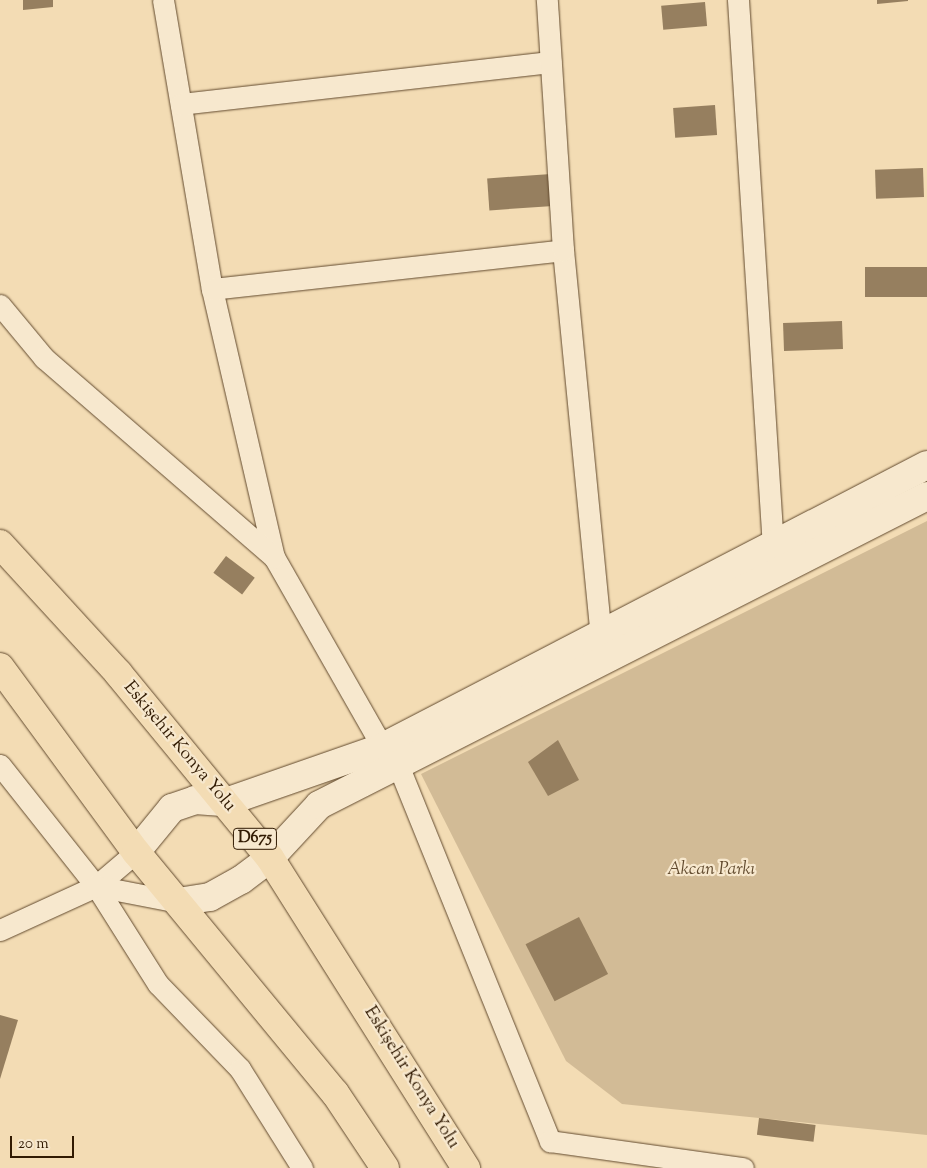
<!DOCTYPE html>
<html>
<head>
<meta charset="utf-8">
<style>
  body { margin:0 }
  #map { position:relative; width:927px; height:1168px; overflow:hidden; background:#f3dcb4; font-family:"Sorts Mill Goudy",serif }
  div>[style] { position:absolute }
  .green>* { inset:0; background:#d2bb96 }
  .building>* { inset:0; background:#967f5f; transform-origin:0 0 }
  .roads { filter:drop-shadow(0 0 1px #624a2e) drop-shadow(0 0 1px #624a2e) }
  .street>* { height:21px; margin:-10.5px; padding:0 10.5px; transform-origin:10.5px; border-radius:10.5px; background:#f7e8ce }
  .secondary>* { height:28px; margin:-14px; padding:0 14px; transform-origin:14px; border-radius:14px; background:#f7e8ce }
  .highway>* { height:28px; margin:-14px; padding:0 14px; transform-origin:14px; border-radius:14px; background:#f3dcb4 }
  span { translate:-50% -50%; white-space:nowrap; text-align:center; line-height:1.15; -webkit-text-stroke:4.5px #f7e8ce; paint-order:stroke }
  .shield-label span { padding:1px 4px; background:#f7e8ce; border:1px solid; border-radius:4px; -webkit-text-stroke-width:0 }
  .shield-label { font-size:16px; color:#311a02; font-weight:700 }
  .street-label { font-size:18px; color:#311a02 }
  .park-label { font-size:18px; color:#614a2e; font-style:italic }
  .scale { position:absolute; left:10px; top:1136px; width:64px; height:22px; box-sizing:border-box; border:2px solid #311a02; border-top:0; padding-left:6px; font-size:15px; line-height:18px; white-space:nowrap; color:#311a02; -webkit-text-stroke:4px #f7e8ce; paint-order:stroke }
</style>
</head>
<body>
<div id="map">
  <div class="green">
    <i style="clip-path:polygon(927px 521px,927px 1135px,622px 1104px,566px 1061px,421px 774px)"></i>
  </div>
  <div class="building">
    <i style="clip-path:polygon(23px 0,53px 0,53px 7px,23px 10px)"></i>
    <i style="clip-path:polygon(877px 0,908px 0,908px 1px,877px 4px)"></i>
    <i style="left:705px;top:2px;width:24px;height:44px;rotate:85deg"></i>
    <i style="left:715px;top:105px;width:30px;height:42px;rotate:86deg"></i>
    <i style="left:923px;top:168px;width:29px;height:48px;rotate:88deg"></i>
    <i style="left:551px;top:174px;width:32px;height:64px;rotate:86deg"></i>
    <i style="left:927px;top:267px;width:30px;height:62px;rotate:90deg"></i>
    <i style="left:842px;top:321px;width:28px;height:59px;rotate:88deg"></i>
    <i style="left:226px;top:556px;width:36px;height:21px;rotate:37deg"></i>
    <i style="clip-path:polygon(558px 740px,579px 780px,548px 796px,528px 762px)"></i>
    <i style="left:579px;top:917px;width:64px;height:60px;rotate:63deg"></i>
    <i style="clip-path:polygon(0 1015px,18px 1020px,0 1079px)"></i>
    <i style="left:759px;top:1118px;width:57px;height:17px;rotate:7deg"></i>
  </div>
  <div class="roads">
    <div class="street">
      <i style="left:163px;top:0;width:293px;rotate:80.4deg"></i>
      <i style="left:212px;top:289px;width:275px;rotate:77deg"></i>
      <i style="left:274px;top:557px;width:234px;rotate:60.3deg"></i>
      <i style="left:738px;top:0;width:548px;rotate:86.34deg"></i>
      <i style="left:773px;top:547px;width:12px;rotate:59deg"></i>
      <i style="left:181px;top:104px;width:372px;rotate:-6.5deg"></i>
      <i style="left:563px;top:250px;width:387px;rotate:84.4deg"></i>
      <i style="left:601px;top:635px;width:13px;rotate:61deg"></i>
      <i style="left:212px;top:289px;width:353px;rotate:-6.3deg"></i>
      <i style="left:563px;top:250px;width:251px;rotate:-93.7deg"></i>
      <i style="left:0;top:305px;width:69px;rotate:50.3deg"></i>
      <i style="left:44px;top:358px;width:304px;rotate:40.9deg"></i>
      <i style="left:0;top:765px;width:154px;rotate:51.6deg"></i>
      <i style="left:398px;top:765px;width:406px;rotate:68deg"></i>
      <i style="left:550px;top:1141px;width:195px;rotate:8deg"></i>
      <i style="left:136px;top:852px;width:52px;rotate:139.6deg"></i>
      <i style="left:96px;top:886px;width:116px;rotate:57.7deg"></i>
      <i style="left:158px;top:984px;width:118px;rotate:46deg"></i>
      <i style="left:240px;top:1069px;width:117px;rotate:57.9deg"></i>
      <i style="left:0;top:930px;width:106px;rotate:-24.6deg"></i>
      <i style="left:96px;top:886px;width:84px;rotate:11deg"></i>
    </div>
    <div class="secondary">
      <i style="left:136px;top:852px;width:57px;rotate:-50.7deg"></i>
      <i style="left:172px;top:808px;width:24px;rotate:-19deg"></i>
      <i style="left:195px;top:800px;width:31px;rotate:4deg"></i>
      <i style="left:226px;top:802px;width:164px;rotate:-19.2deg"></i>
      <i style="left:381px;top:748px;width:615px;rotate:-27.4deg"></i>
      <i style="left:178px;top:902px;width:32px;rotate:-9deg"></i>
      <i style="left:210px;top:897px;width:35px;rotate:-29deg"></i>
      <i style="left:241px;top:880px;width:36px;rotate:-37deg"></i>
      <i style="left:270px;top:858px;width:72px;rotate:-47.2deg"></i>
      <i style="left:319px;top:805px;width:682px;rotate:-26.94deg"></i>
    </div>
    <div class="highway">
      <i style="left:0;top:544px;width:175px;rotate:47.5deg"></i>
      <i style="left:118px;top:673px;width:239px;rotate:50.6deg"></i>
      <i style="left:270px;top:858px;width:367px;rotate:57.7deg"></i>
      <i style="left:0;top:667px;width:230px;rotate:53.7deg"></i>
      <i style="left:136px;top:852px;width:313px;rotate:50.5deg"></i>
      <i style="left:335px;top:1093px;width:90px;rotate:56.3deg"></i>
    </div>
  </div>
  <div class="shield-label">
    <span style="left:255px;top:839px">D675</span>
  </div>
  <div class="street-label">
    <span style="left:179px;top:747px;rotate:50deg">Eskişehir Konya Yolu</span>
    <span style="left:411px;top:1078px;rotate:58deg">Eskişehir Konya Yolu</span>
  </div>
  <div class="park-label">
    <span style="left:711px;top:870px">Akcan Parkı</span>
  </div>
  <div class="scale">20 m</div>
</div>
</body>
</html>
